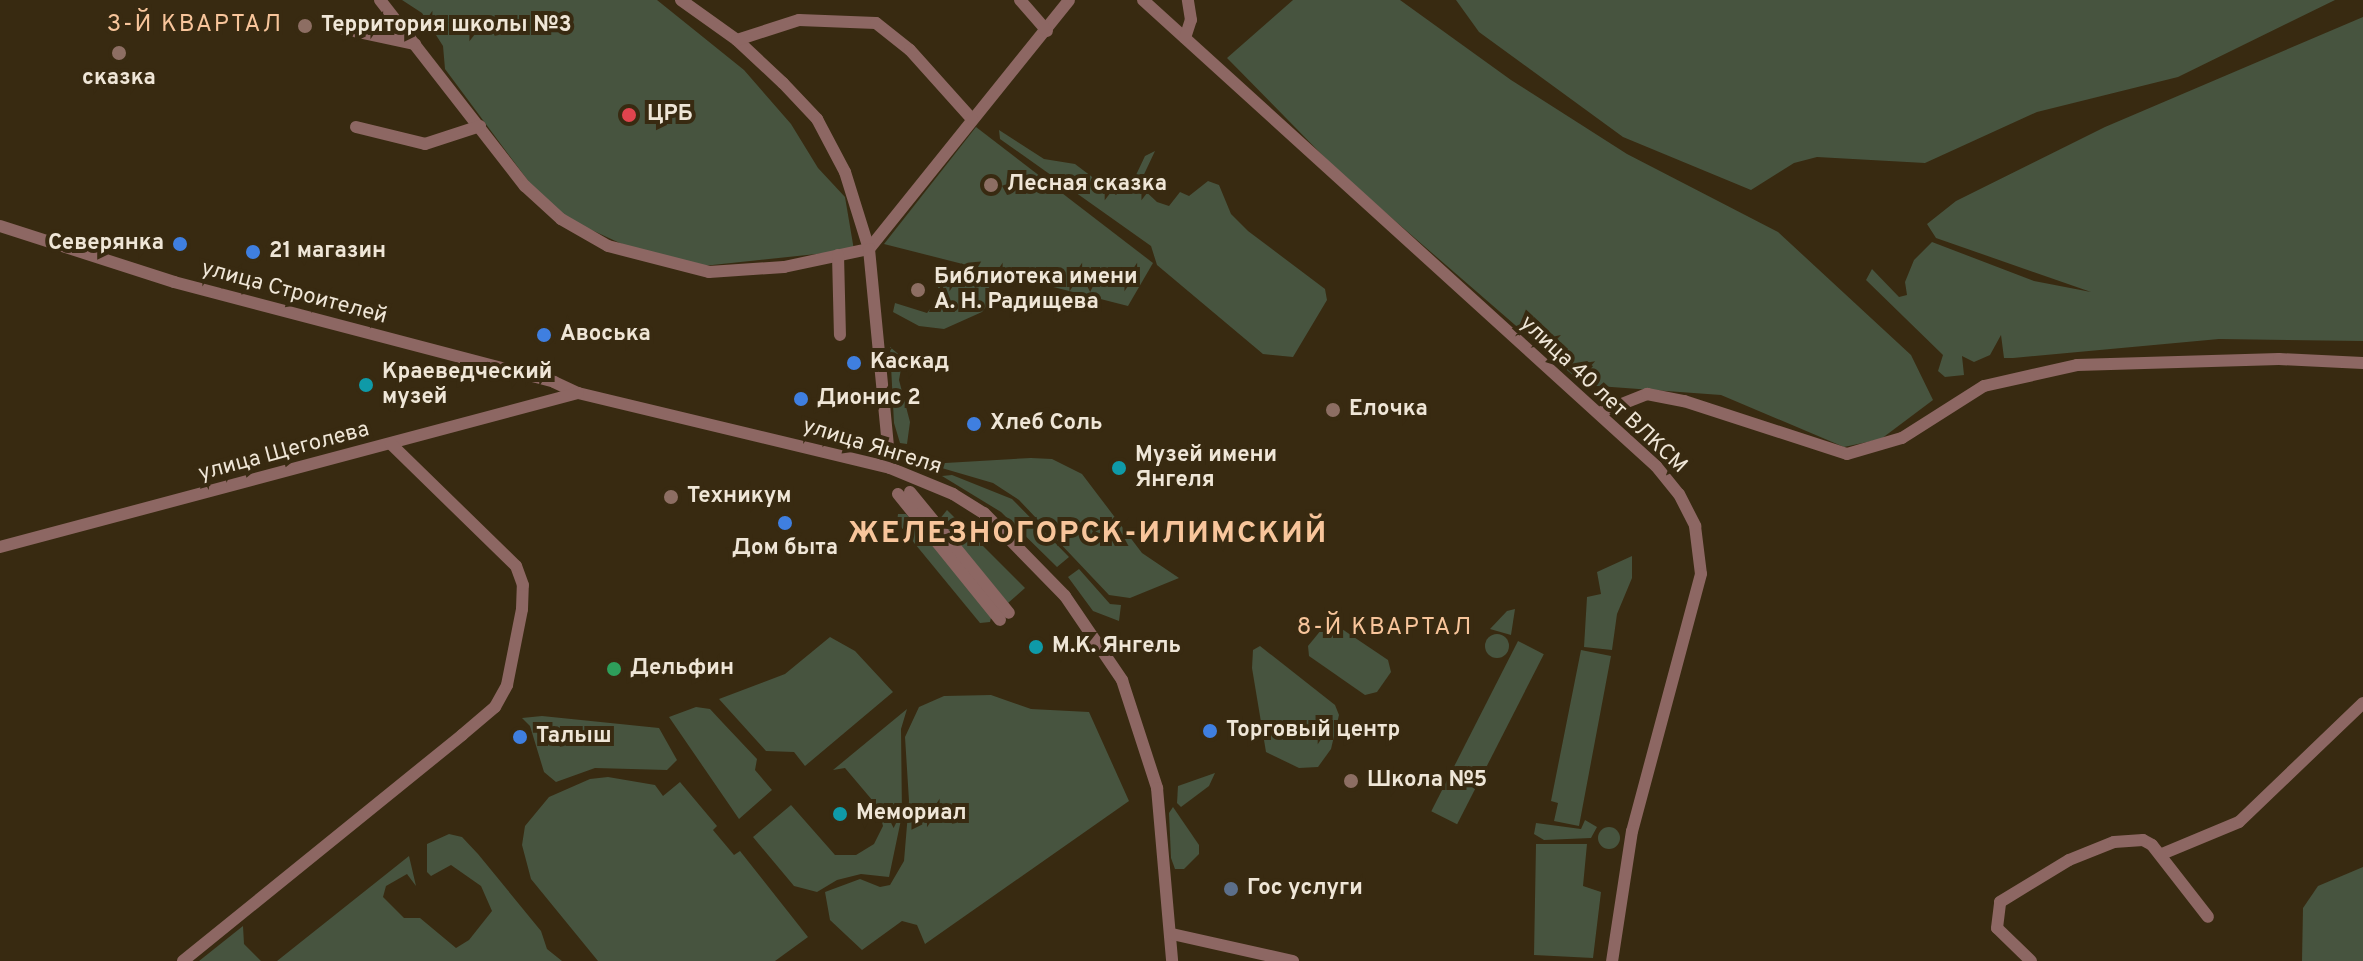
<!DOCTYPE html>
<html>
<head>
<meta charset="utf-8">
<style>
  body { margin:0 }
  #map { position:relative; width:2363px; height:961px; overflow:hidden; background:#382a11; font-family:Overpass,sans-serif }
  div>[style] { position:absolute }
  .green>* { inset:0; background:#47543f; transform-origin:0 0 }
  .round { border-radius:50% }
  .minor>* { height:12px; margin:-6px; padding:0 6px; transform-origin:6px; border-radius:6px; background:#8d6763 }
  .dots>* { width:22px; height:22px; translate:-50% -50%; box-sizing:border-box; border:4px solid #382a11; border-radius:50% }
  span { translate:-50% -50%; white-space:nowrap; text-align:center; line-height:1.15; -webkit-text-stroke:8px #382a11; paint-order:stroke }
  .poi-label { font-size:22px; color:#efe6d7; font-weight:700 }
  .left { translate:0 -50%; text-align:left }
  .right { translate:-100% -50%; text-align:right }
  .street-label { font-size:22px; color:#efe6d7 }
  .neighbourhood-label { font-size:24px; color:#f8c59b; letter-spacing:2px }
  .district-label { font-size:30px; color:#f8c59b; font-weight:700; letter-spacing:2px }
</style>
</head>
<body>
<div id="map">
  <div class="green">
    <i style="clip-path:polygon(402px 0,657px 0,744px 70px,791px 124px,818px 168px,845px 197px,854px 250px,703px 266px,637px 251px,570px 220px,532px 186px,445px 69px,443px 46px,422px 13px)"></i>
    <i style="clip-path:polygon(1293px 0,1400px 0,1511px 80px,1627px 154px,1778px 232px,1911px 355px,1933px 400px,1881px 439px,1844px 447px,1721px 395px,1584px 385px,1340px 173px,1227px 58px)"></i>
    <i style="clip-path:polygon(1456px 0,2335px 0,2178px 77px,2037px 112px,1925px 163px,1817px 157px,1794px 163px,1751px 190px,1623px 137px,1479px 32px)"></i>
    <i style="clip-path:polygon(2363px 17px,2363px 341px,2219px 339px,2013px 358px,2004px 358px,2001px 335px,1990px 355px,1974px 362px,1962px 356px,1964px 375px,1945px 377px,1938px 371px,1943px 355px,1866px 280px,1872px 269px,1899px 297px,1907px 295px,1905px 282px,1914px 260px,1932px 242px,2034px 281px,2091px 292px,1936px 238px,1927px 224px,1956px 201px,2105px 127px)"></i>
    <i style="clip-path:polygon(976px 127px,1153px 263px,1128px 306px,884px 244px)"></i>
    <i style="clip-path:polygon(999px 130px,1044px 159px,1075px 164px,1116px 195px,1136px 175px,1145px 156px,1155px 151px,1139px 185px,1157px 202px,1169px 206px,1180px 192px,1189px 196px,1208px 181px,1219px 185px,1231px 214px,1248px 231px,1325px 289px,1327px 300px,1293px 357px,1263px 354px,1157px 265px,1151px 246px,1000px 139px)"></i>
    <i style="clip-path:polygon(950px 278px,987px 285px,995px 295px,982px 312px,944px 329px,919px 326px,893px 312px,895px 303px,927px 313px,938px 299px,938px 287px)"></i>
    <i style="clip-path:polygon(890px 347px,903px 358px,899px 380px,910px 422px,907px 444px,900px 443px,894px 423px)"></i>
    <i style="clip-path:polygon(1031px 458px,1052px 459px,1082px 474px,1142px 553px,1179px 578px,1130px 598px,1109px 595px,1019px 500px,993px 483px,928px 464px)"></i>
    <i style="clip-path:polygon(952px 475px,1012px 499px,1069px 557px,1057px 567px,1001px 512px,942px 476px)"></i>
    <i style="clip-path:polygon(947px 510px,1025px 588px,1008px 603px,939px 520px)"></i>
    <i style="clip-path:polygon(898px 514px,906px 514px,992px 614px,990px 622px,980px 623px,897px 522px)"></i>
    <i style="clip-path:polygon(1632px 556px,1632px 578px,1617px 614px,1612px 650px,1584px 647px,1587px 597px,1601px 594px,1597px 572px)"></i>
    <i style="clip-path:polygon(1079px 569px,1110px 604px,1121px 605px,1119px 621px,1093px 611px,1068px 577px)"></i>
    <i style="clip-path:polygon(1515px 609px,1511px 635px,1490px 629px,1507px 611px)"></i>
    <i style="clip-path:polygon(1326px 624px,1336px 625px,1388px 660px,1391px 672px,1377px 692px,1365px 695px,1309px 656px,1308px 646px)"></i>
    <i class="round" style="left:1485px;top:634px;width:24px;height:24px"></i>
    <i style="clip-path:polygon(830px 637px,855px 651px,893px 692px,805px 766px,794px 752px,766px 751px,719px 699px,785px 674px)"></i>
    <i style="left:1518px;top:641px;width:29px;height:191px;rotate:27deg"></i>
    <i style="clip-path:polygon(1260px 646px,1335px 705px,1339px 715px,1331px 749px,1318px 767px,1299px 768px,1266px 752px,1252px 668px,1253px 650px)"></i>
    <i style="clip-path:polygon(1581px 650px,1611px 656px,1579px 826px,1554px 821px,1558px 803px,1551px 801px)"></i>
    <i style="clip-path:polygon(991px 695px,1031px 709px,1089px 712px,1129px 801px,925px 944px,917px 925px,902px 921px,862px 950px,830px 920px,825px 892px,860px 879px,880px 887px,890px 885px,904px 861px,909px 801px,905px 737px,919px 707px,944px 696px)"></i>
    <i style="clip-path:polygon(696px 707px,710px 709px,723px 723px,757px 759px,755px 770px,772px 790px,739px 819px,669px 717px)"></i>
    <i style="clip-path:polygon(907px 709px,901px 729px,902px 815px,889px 877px,861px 874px,837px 880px,817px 892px,794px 886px,753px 837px,791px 805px,835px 855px,856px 855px,874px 844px,883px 826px,878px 807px,845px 768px,833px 770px)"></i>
    <i style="clip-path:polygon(542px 716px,659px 728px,677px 760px,667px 770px,595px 768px,556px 782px,544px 772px,530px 726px,522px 718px)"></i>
    <i style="clip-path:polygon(1215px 773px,1209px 786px,1181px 807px,1177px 803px,1178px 786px)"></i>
    <i style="clip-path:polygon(608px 777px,655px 785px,663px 796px,680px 782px,717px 826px,713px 830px,734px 855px,740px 851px,808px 937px,775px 961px,598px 961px,531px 879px,522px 845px,525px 826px,549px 797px,590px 779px)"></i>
    <i style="clip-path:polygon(1173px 807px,1199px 845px,1199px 854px,1184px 869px,1175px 869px,1171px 858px,1169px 813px)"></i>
    <i style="clip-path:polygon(1585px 820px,1597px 827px,1591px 838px,1544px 840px,1534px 834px,1536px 823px,1581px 829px)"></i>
    <i class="round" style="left:1598px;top:827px;width:22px;height:22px"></i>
    <i style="clip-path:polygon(449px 834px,462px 837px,478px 854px,541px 931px,547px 949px,562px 961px,277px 961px,409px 856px,416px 886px,407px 874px,386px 886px,383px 897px,404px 918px,420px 918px,456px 948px,469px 940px,492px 911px,481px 886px,451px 865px,431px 876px,427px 872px,427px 844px)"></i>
    <i style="clip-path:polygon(1536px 844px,1587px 844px,1583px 886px,1601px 892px,1593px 958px,1534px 955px)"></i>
    <i style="clip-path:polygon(2363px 867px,2363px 961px,2302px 961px,2303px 908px,2318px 886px)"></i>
    <i style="clip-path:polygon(243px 926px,244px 944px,261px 961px,199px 961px)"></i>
  </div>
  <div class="minor">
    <i style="left:380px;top:0;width:236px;rotate:52.1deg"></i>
    <i style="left:525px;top:186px;width:49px;rotate:42.5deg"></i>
    <i style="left:561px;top:219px;width:54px;rotate:29.9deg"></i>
    <i style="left:608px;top:246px;width:104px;rotate:14.4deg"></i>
    <i style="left:709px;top:272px;width:75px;rotate:-3.8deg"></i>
    <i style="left:784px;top:267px;width:87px;rotate:-12deg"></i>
    <i style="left:869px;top:249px;width:319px;rotate:-51.2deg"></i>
    <i style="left:681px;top:0;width:69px;rotate:35.5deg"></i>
    <i style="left:737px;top:40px;width:63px;rotate:43.1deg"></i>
    <i style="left:783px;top:83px;width:50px;rotate:46.6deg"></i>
    <i style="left:817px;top:119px;width:60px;rotate:62.2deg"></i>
    <i style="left:845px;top:172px;width:81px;rotate:72.7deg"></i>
    <i style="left:869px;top:249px;width:220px;rotate:84.5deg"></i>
    <i style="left:1020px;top:0;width:41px;rotate:48.9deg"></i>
    <i style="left:1143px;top:0;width:693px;rotate:42.25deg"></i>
    <i style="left:1656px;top:466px;width:36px;rotate:51deg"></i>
    <i style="left:1679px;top:494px;width:36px;rotate:63deg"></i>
    <i style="left:1695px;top:526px;width:48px;rotate:82.9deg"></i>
    <i style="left:1701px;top:574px;width:266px;rotate:105deg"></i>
    <i style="left:1632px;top:831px;width:132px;rotate:98.7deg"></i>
    <i style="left:330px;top:26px;width:87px;rotate:12deg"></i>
    <i style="left:1185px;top:38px;width:19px;rotate:-72deg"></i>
    <i style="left:1191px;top:20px;width:20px;rotate:-99deg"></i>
    <i style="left:737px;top:40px;width:65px;rotate:-17.9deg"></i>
    <i style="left:799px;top:20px;width:77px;rotate:2.2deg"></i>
    <i style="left:876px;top:23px;width:43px;rotate:38.5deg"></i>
    <i style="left:910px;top:50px;width:93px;rotate:48.1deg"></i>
    <i style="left:356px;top:127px;width:71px;rotate:13.8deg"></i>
    <i style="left:425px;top:144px;width:58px;rotate:-18.1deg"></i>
    <i style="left:0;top:226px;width:183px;rotate:17.8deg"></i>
    <i style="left:174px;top:282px;width:393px;rotate:14.7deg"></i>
    <i style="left:554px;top:382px;width:26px;rotate:25deg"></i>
    <i style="left:578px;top:393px;width:321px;rotate:13.5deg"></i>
    <i style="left:890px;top:468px;width:68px;rotate:22.4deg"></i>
    <i style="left:953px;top:494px;width:36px;rotate:32deg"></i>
    <i style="left:984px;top:513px;width:116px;rotate:45.7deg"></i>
    <i style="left:1065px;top:596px;width:102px;rotate:55.8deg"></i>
    <i style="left:1122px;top:680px;width:114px;rotate:72deg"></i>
    <i style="left:1157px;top:788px;width:174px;rotate:85deg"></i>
    <i style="left:838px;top:255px;width:80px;rotate:88.6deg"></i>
    <i style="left:1599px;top:413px;width:52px;rotate:-21.6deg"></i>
    <i style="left:1647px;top:394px;width:38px;rotate:11deg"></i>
    <i style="left:1684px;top:401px;width:171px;rotate:18deg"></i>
    <i style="left:1847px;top:454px;width:57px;rotate:-16.2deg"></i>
    <i style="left:1902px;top:438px;width:97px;rotate:-32.4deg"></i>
    <i style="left:1984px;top:386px;width:95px;rotate:-12.7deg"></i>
    <i style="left:2077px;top:365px;width:202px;rotate:-1.7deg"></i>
    <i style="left:2279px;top:359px;width:84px;rotate:2.7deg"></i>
    <i style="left:910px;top:492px;width:156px;rotate:50.7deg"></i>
    <i style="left:898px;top:494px;width:162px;rotate:51deg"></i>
    <i style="left:0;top:547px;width:598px;rotate:-14.92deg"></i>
    <i style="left:2162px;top:854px;width:83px;rotate:-22.6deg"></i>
    <i style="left:2239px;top:822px;width:172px;rotate:-43.8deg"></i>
    <i style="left:1172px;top:934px;width:124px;rotate:12.6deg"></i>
    <i style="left:183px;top:961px;width:359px;rotate:-39deg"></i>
    <i style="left:462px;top:735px;width:43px;rotate:-40.3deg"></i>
    <i style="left:495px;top:707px;width:25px;rotate:-61deg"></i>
    <i style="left:507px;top:685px;width:77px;rotate:-78.8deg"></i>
    <i style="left:522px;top:609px;width:24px;rotate:-88deg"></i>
    <i style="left:523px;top:585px;width:20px;rotate:-110deg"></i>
    <i style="left:516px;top:566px;width:175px;rotate:-135.7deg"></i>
    <i style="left:2031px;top:961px;width:47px;rotate:-135.9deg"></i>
    <i style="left:1997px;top:928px;width:26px;rotate:-83deg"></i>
    <i style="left:2000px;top:902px;width:81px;rotate:-31.3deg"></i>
    <i style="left:2069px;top:860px;width:48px;rotate:-21.8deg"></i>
    <i style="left:2114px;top:842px;width:29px;rotate:-4deg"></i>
    <i style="left:2143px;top:840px;width:10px;rotate:29deg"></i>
    <i style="left:2152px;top:845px;width:91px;rotate:52.1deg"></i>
  </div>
  <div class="dots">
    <i style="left:305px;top:26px;background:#8d6e63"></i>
    <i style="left:119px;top:53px;background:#8d6e63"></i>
    <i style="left:629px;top:115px;background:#e0444e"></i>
    <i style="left:991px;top:185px;background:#8d6e63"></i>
    <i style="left:180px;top:244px;background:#3f7fe0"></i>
    <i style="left:253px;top:252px;background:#3f7fe0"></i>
    <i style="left:918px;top:290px;background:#8d6e63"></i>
    <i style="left:544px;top:335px;background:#3f7fe0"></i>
    <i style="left:854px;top:363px;background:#3f7fe0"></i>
    <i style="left:366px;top:385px;background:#0f9aa8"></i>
    <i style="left:801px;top:399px;background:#3f7fe0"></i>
    <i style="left:1333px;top:410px;background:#8d6e63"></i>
    <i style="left:974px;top:424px;background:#3f7fe0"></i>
    <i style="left:1119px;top:468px;background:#0f9aa8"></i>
    <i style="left:671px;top:497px;background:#8d6e63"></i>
    <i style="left:785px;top:523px;background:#3f7fe0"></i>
    <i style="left:1036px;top:647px;background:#0f9aa8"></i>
    <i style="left:614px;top:669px;background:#2e9e5b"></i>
    <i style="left:1210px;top:731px;background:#3f7fe0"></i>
    <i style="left:520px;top:737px;background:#3f7fe0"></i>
    <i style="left:1351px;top:781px;background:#8d6e63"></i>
    <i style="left:840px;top:814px;background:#0f9aa8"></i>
    <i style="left:1231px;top:889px;background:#5c6f8a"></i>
  </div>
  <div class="poi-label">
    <span class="left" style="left:321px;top:26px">Территория школы №3</span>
    <span style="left:119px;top:79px">сказка</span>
    <span class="left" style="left:647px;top:115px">ЦРБ</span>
    <span class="left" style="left:1007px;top:185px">Лесная сказка</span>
    <span class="right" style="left:164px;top:244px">Северянка</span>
    <span class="left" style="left:269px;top:252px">21 магазин</span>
    <span class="left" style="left:934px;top:290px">Библиотека имени<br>А. Н. Радищева</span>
    <span class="left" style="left:560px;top:335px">Авоська</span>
    <span class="left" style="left:870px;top:363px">Каскад</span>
    <span class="left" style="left:382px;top:385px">Краеведческий<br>музей</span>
    <span class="left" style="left:817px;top:399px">Дионис 2</span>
    <span class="left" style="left:1349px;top:410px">Елочка</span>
    <span class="left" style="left:990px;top:424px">Хлеб Соль</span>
    <span class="left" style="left:1135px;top:468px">Музей имени<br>Янгеля</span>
    <span class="left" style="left:687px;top:497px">Техникум</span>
    <span style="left:785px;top:549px">Дом быта</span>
    <span class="left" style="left:1052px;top:647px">М.К. Янгель</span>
    <span class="left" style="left:630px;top:669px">Дельфин</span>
    <span class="left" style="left:1226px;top:731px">Торговый центр</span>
    <span class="left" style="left:536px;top:737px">Талыш</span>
    <span class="left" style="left:1367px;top:781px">Школа №5</span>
    <span class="left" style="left:856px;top:814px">Мемориал</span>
    <span class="left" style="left:1247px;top:889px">Гос услуги</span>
  </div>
  <div class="street-label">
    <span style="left:294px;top:293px;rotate:15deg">улица Строителей</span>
    <span style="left:1603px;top:395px;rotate:43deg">улица 40 лет ВЛКСМ</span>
    <span style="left:872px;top:447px;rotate:17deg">улица Янгеля</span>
    <span style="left:284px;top:452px;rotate:-15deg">улица Щеголева</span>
  </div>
  <div class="neighbourhood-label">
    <span style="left:195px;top:26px">3-Й КВАРТАЛ</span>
    <span style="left:1385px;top:629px">8-Й КВАРТАЛ</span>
  </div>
  <div class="district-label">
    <span style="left:1088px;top:535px">ЖЕЛЕЗНОГОРСК-ИЛИМСКИЙ</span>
  </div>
</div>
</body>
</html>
